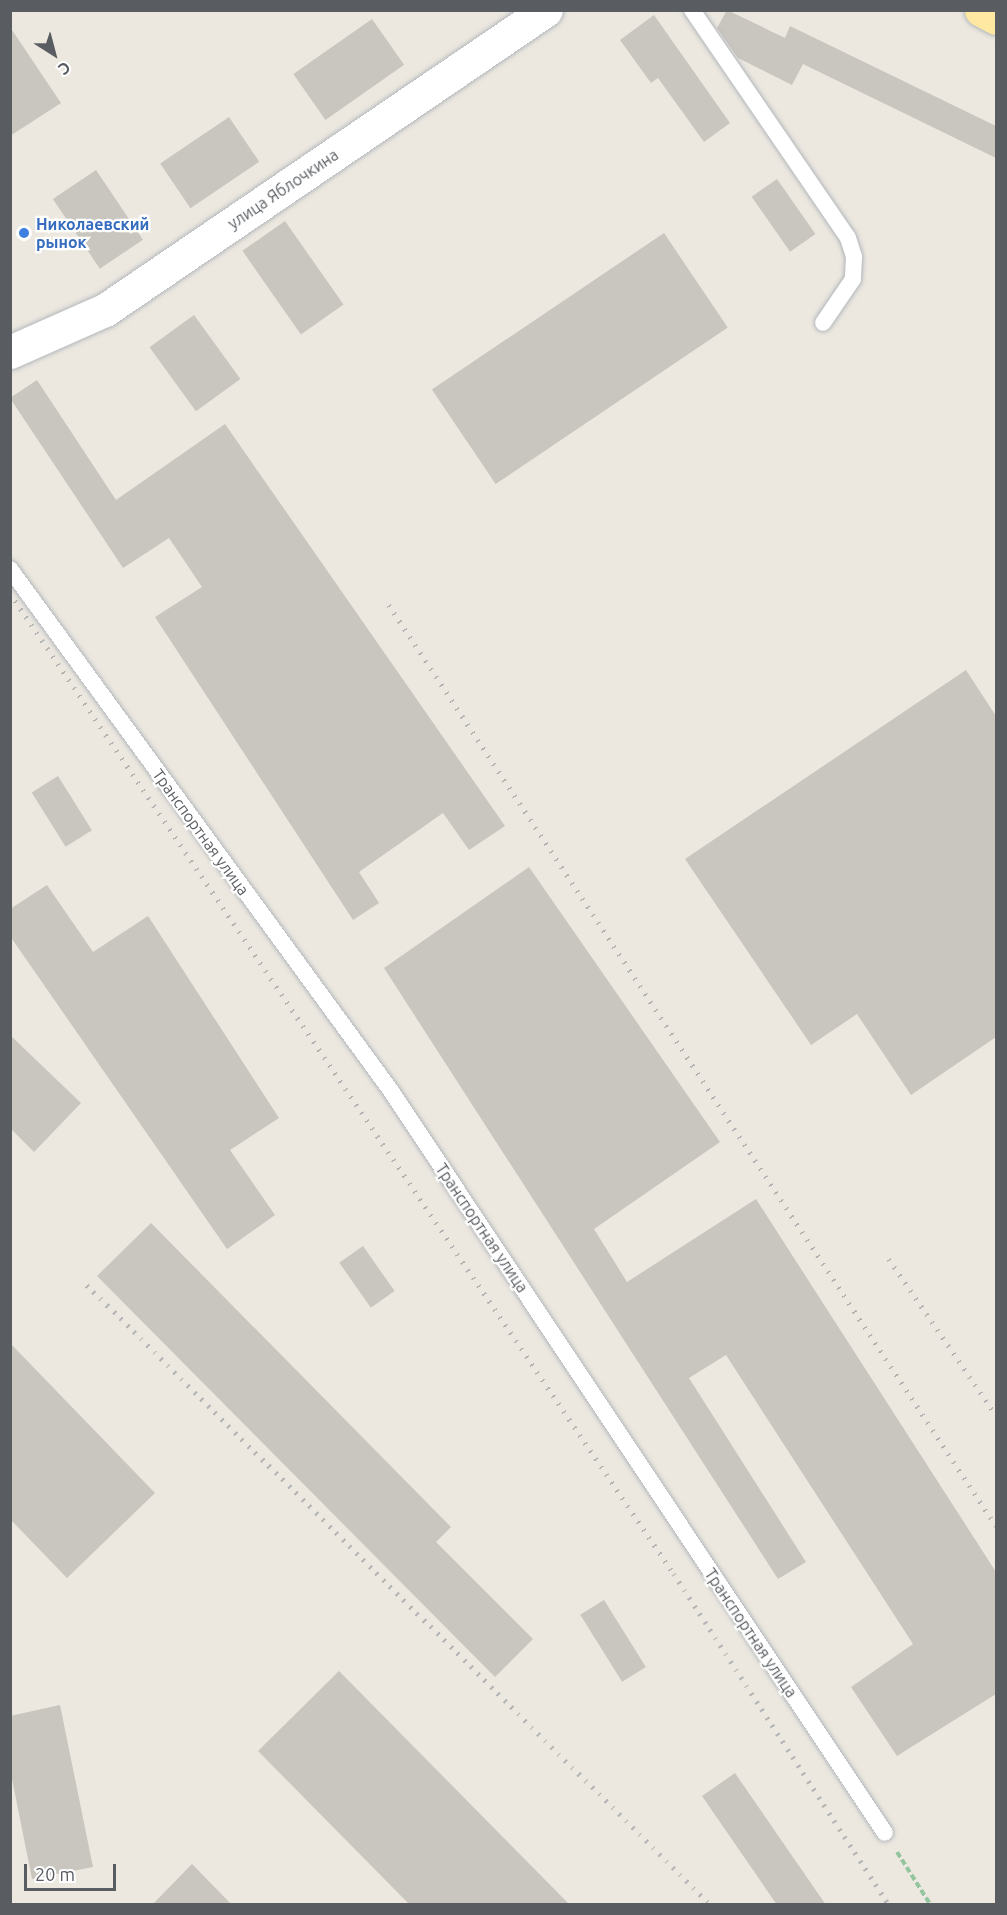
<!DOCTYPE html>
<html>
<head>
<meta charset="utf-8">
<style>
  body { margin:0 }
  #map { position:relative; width:1007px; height:1915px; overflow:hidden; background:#ece8e0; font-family:Ubuntu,sans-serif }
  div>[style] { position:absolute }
  .building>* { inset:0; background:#c9c5bf; transform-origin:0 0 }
  .path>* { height:4px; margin-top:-2px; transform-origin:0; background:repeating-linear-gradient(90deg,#95c59f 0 6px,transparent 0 9px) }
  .roads { filter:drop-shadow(0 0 2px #b3b7bb) drop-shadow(0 0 2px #b3b7bb) }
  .lane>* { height:16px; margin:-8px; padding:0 8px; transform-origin:8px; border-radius:8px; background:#fff }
  .street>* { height:33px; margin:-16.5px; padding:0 16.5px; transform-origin:16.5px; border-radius:16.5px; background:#fff }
  .primary>* { height:33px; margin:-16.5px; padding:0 16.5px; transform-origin:16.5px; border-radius:16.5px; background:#ffe9a2 }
  .rail>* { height:4.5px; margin-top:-2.25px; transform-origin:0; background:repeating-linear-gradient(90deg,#b1b2b2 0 1.5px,transparent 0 9.5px) }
  .dots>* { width:16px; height:16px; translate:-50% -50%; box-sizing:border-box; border:3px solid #fff; border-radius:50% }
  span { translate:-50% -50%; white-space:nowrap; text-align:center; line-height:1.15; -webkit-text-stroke:4.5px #fff; paint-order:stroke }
  .street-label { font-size:16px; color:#595d61 }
  .shop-label { font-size:16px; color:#366cbe; font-weight:700 }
  .left { translate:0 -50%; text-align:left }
  .frame { position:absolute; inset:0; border:12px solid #595d61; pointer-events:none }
  .north { position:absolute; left:24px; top:24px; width:60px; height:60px; -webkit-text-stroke:4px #fff; paint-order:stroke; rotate:144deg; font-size:16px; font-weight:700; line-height:24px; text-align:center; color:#595d61 }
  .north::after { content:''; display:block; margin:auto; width:21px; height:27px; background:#595d61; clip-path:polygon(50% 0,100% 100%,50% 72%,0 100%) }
  .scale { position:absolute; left:24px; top:1864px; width:92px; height:27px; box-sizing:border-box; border:3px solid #595d61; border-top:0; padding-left:8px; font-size:18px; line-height:21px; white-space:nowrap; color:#595d61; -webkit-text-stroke:4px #fff; paint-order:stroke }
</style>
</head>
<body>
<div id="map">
  <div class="building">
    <i style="clip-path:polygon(727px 10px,785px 38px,790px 26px,996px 126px,996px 158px,803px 64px,792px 85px,738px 58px,717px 28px)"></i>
    <i style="clip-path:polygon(654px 15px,730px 123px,704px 142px,658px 78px,651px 83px,620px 40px)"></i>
    <i style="left:372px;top:19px;width:56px;height:96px;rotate:55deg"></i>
    <i style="clip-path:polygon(10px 27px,61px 103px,10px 136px)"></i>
    <i style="left:229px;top:117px;width:54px;height:83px;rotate:56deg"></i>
    <i style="left:96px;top:170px;width:84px;height:52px;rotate:56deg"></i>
    <i style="left:777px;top:179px;width:67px;height:31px;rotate:55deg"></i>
    <i style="left:285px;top:221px;width:102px;height:52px;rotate:55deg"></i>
    <i style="left:664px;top:233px;width:114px;height:280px;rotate:56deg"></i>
    <i style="left:194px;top:315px;width:79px;height:55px;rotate:54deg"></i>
    <i style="clip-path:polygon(37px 380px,116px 500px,225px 424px,505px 826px,469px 850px,443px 813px,359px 872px,379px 903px,353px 920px,155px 617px,202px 587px,169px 538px,123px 568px,10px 398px)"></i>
    <i style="clip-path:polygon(966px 670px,996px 716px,996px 1037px,911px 1095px,857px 1014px,811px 1045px,685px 859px)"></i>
    <i style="left:58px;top:776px;width:64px;height:31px;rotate:58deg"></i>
    <i style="clip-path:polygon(529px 867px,720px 1142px,594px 1229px,627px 1282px,756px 1199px,996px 1572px,996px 1694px,897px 1756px,851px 1687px,913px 1644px,726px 1355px,689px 1378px,806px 1562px,778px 1579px,384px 968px)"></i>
    <i style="clip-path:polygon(47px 885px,93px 952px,148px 916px,279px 1118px,230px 1150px,275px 1215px,227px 1249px,10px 936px,10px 909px)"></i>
    <i style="clip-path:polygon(10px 1035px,81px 1103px,34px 1152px,10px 1128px)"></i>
    <i style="clip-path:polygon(151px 1223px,451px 1527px,436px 1542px,533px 1639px,495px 1677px,97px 1276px)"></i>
    <i style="left:363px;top:1246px;width:55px;height:29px;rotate:55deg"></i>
    <i style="clip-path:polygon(10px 1343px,155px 1493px,67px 1578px,10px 1519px)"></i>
    <i style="left:604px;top:1600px;width:79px;height:28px;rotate:58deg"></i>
    <i style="clip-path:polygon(339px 1671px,570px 1905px,410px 1905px,258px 1751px)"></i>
    <i style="clip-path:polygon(60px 1705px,93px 1867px,32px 1879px,10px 1769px,10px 1716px)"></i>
    <i style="clip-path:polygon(735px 1773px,826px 1905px,777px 1905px,702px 1796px)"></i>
    <i style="clip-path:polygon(192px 1864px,232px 1905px,152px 1905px)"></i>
  </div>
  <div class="path">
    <i style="left:897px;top:1852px;width:62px;rotate:57.6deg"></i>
  </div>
  <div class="roads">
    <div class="lane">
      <i style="left:692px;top:10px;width:276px;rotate:55.6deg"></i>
      <i style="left:848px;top:238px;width:20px;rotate:72deg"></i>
      <i style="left:854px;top:257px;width:22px;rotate:93deg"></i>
      <i style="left:853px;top:279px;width:53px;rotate:124.3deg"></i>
      <i style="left:10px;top:569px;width:646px;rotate:53.87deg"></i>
      <i style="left:391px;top:1091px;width:891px;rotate:56.35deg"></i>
    </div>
    <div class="street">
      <i style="left:10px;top:352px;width:104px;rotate:-23.9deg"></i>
      <i style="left:105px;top:310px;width:533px;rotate:-34.23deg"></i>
    </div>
    <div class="primary">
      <i style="left:981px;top:10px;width:17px;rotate:28deg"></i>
    </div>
  </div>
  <div class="rail">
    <i style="left:10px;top:593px;width:1185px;rotate:55.91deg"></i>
    <i style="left:674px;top:1574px;width:393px;rotate:57deg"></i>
    <i style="left:389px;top:605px;width:1103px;rotate:56.61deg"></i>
    <i style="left:889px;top:1259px;width:189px;rotate:55.6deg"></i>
    <i style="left:87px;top:1285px;width:878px;rotate:44.82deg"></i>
  </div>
  <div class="dots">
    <i style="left:24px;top:233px;background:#3f7fe0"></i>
  </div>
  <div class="street-label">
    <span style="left:283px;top:189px;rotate:-34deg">улица Яблочкина</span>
    <span style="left:201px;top:832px;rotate:54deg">Транспортная улица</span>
    <span style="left:482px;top:1228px;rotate:56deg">Транспортная улица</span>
    <span style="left:751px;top:1633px;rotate:56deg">Транспортная улица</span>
  </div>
  <div class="shop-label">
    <span class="left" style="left:36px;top:233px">Николаевский<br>рынок</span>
  </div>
  <div class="frame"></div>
  <div class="north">С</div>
  <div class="scale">20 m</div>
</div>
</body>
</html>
